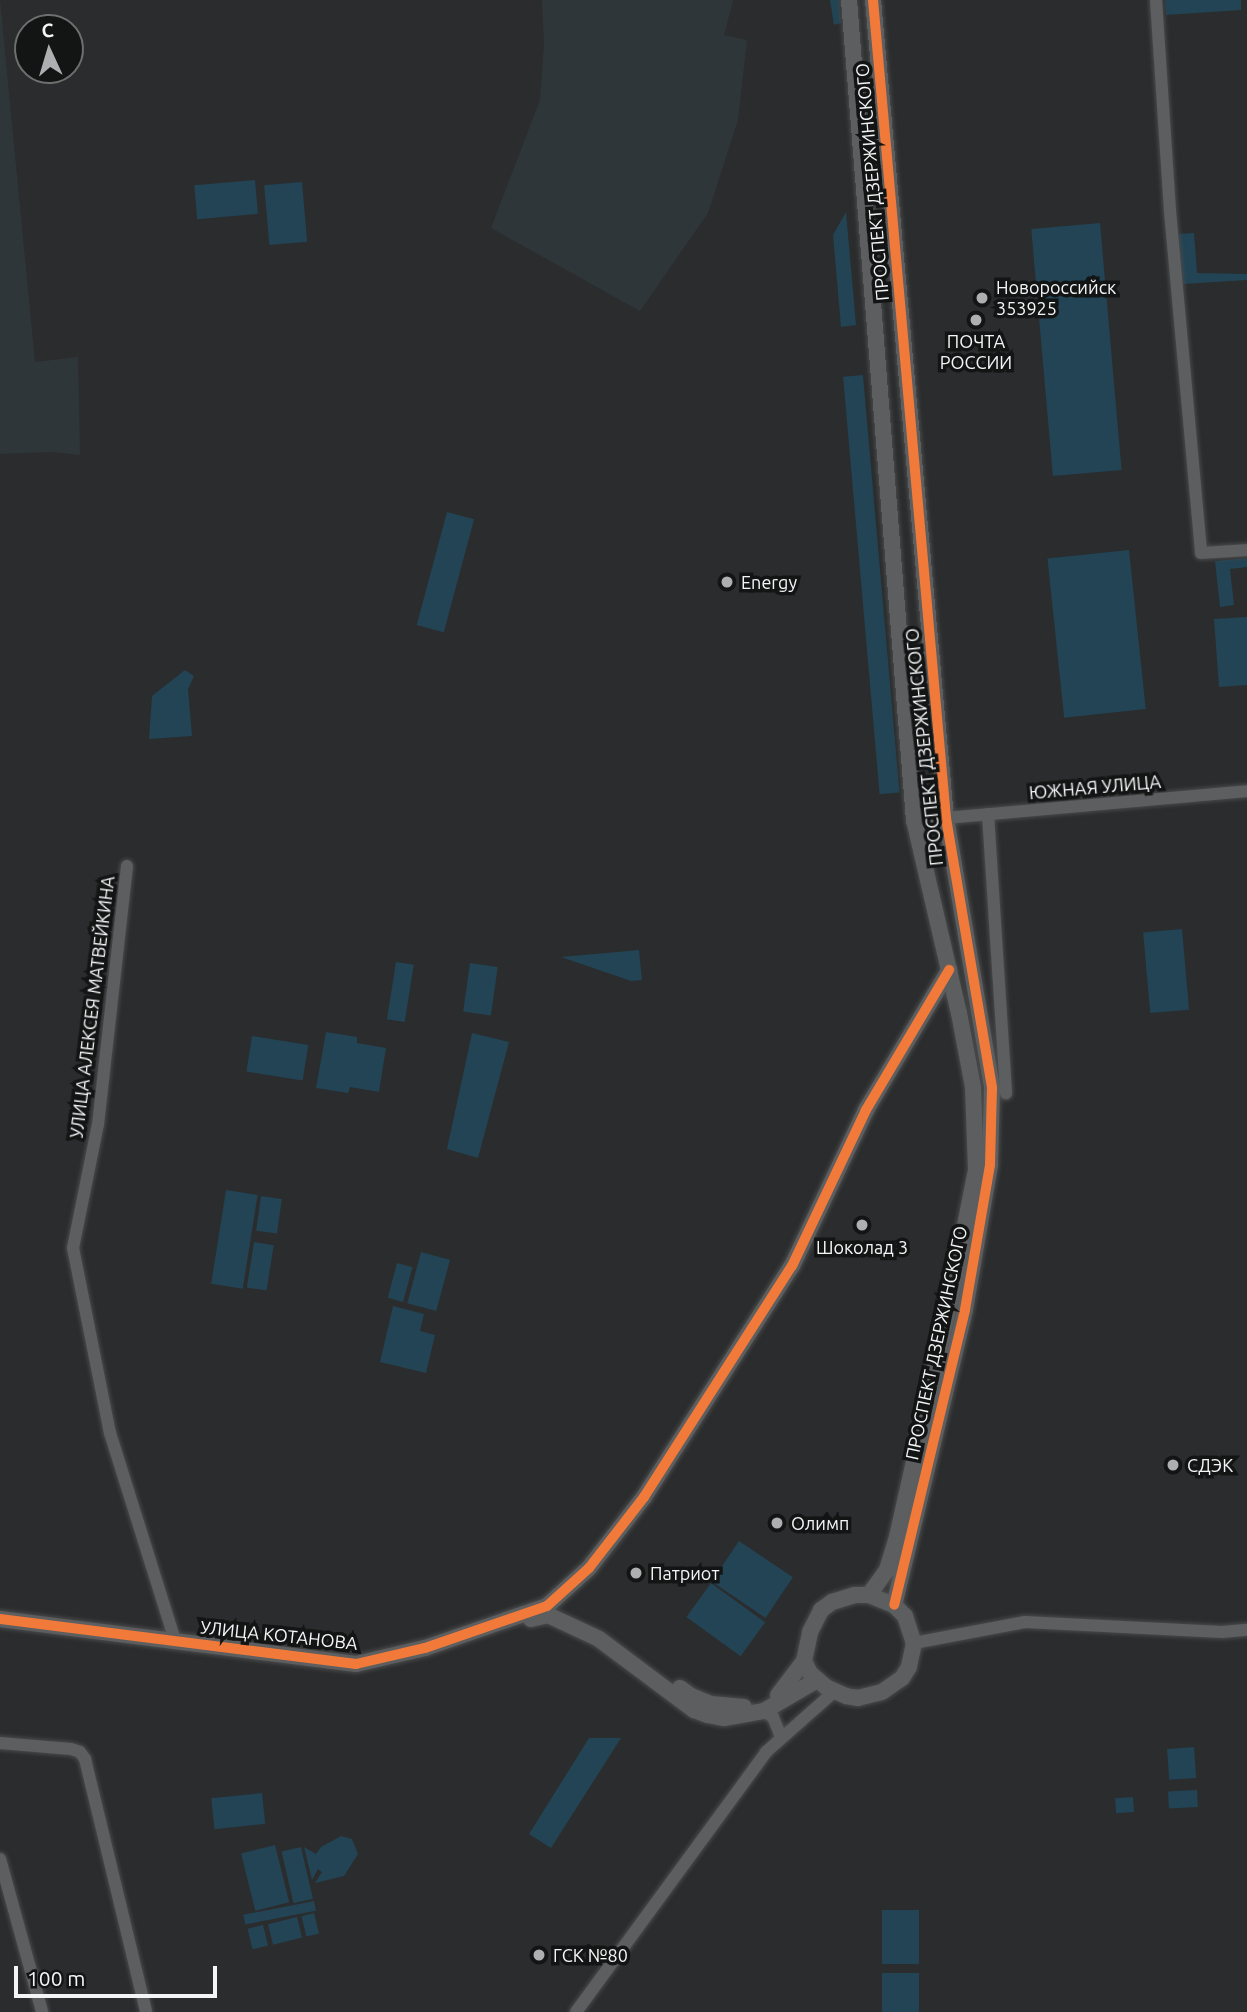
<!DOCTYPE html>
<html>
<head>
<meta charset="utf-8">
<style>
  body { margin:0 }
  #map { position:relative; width:1247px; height:2012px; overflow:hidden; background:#2b2c2d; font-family:Ubuntu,sans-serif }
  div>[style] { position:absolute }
  .built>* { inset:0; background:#2e363a }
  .green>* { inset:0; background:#245; transform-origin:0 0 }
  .roads { filter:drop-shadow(0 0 2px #494a4b) drop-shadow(0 0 2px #494a4b) }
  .minor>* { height:12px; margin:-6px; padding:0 6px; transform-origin:6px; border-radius:6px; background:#5d5e5f }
  .tertiary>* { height:16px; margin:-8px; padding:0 8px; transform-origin:8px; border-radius:8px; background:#5d5e5f }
  .cycleway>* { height:10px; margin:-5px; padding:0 5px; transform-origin:5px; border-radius:5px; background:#f17a3a }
  .dots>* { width:19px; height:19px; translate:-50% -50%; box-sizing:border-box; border:4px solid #131515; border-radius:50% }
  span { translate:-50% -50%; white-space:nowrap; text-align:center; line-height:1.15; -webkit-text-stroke:7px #131515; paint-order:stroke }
  .street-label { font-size:18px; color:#f3f5f6 }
  .poi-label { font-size:18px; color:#f3f5f6 }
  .left { translate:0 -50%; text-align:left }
  .north { position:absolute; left:14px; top:14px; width:70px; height:70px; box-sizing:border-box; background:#131515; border:2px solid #6d6f6f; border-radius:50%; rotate:356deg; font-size:19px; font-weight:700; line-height:28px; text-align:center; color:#f3f5f6 }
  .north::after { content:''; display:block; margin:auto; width:24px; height:32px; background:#adafb0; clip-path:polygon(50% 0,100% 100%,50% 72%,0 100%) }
  .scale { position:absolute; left:14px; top:1966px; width:203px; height:32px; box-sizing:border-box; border:4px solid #f3f5f6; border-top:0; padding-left:9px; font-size:21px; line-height:24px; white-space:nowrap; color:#f3f5f6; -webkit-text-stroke:5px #131515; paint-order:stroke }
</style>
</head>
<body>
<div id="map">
  <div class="built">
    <i style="clip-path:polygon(0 0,35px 362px,78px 357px,80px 455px,52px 452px,0 454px)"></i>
    <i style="clip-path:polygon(542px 0,733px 0,724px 35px,747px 40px,738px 120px,708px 213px,640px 311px,491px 228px,540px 100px,544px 44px)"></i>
  </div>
  <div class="green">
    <i style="clip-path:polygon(830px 0,839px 0,841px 23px,834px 25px)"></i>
    <i style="clip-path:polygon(1165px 0,1241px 0,1241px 10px,1166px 15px)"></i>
    <i style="left:255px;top:180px;width:34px;height:61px;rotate:85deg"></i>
    <i style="left:302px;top:182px;width:60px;height:38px;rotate:85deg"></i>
    <i style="clip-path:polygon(846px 212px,856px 325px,841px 327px,833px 235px)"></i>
    <i style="left:1100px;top:223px;width:248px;height:69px;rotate:85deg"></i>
    <i style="clip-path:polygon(1194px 233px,1197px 273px,1247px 274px,1247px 280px,1183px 284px,1178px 234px)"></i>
    <i style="left:863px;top:375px;width:419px;height:20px;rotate:85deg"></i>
    <i style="left:447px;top:512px;width:28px;height:117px;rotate:15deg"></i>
    <i style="left:1129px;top:550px;width:160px;height:82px;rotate:84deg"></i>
    <i style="clip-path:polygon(1247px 558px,1247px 567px,1230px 569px,1234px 605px,1220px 607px,1215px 561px)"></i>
    <i style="clip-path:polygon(1247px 617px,1247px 685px,1219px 687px,1214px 619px)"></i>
    <i style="clip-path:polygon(185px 670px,194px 676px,188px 689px,192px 736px,149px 739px,152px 696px)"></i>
    <i style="left:1182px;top:929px;width:81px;height:39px;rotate:85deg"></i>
    <i style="clip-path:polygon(639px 950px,642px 980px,631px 981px,561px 957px)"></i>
    <i style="left:396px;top:962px;width:18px;height:58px;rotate:9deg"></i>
    <i style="left:470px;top:963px;width:28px;height:49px;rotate:8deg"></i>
    <i style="clip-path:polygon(326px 1032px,357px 1037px,357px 1043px,386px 1048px,379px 1092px,350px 1087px,348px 1093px,316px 1088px)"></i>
    <i style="clip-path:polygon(472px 1033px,509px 1042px,478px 1158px,447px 1149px)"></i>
    <i style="left:252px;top:1036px;width:57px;height:36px;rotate:9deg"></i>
    <i style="left:226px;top:1190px;width:32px;height:95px;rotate:9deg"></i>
    <i style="left:261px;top:1196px;width:21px;height:35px;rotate:8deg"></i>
    <i style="left:254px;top:1242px;width:20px;height:46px;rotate:9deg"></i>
    <i style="left:421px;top:1252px;width:30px;height:53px;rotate:15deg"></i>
    <i style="left:397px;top:1263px;width:16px;height:36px;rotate:15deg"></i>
    <i style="clip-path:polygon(393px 1306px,424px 1314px,420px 1331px,435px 1335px,426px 1373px,380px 1362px)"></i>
    <i style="left:739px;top:1541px;width:65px;height:49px;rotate:34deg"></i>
    <i style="left:711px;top:1583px;width:67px;height:42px;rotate:36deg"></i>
    <i style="clip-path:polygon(589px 1738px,621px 1738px,551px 1848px,529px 1834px)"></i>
    <i style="left:1194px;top:1747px;width:31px;height:27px;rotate:86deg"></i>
    <i style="left:1197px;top:1790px;width:17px;height:29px;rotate:87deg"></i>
    <i style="left:262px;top:1793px;width:31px;height:51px;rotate:84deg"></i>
    <i style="left:1133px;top:1797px;width:15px;height:18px;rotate:86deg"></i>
    <i style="clip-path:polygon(341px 1836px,352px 1839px,358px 1854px,344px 1876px,315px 1883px,322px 1872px,318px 1869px,312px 1880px,304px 1847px,316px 1854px,321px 1847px)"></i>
    <i style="left:275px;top:1845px;width:59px;height:35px;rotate:76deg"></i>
    <i style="left:301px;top:1847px;width:53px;height:20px;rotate:77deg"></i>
    <i style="left:314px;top:1901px;width:10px;height:72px;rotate:79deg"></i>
    <i style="left:882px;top:1910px;width:37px;height:54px"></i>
    <i style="left:314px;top:1913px;width:21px;height:13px;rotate:76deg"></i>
    <i style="left:297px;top:1917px;width:21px;height:30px;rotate:76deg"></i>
    <i style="left:263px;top:1925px;width:21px;height:16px;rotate:76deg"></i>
    <i style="left:882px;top:1973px;width:37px;height:39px"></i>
  </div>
  <div class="roads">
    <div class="minor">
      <i style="left:1156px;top:0;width:211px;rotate:86.2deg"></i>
      <i style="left:1170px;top:211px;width:343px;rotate:84.8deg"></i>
      <i style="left:1201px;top:553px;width:46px;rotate:-3.7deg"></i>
      <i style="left:988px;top:814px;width:280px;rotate:86.3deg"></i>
      <i style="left:946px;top:818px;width:302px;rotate:-5.1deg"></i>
      <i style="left:127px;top:866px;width:260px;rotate:96.4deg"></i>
      <i style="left:98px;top:1124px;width:126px;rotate:101.4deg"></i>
      <i style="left:73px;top:1248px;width:189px;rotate:78.7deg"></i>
      <i style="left:110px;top:1433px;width:218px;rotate:72.6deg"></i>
      <i style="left:914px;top:1643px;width:113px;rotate:-10.7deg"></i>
      <i style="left:1025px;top:1622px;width:197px;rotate:2.9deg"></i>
      <i style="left:1222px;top:1632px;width:25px;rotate:-5deg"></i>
      <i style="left:764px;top:1711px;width:11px;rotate:34deg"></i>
      <i style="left:773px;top:1717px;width:22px;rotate:68deg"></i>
      <i style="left:0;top:1743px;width:71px;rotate:4.8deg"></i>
      <i style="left:71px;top:1749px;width:9px;rotate:18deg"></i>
      <i style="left:80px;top:1752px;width:9px;rotate:54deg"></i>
      <i style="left:85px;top:1759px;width:260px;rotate:76.4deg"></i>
      <i style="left:0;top:1859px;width:159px;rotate:74.6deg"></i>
      <i style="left:576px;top:2012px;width:322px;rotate:-53.8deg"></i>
      <i style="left:766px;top:1752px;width:92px;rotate:-41.5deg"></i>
    </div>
    <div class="tertiary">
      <i style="left:849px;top:0;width:823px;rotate:85.47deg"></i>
      <i style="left:914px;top:820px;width:198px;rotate:76.9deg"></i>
      <i style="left:959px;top:1013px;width:75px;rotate:79.3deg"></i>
      <i style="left:973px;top:1087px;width:83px;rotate:87.9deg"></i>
      <i style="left:976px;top:1170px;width:139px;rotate:101.2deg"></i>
      <i style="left:949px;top:1306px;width:237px;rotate:102.7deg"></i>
      <i style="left:897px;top:1537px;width:34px;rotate:107deg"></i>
      <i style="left:887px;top:1570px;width:31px;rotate:126deg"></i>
      <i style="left:873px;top:0;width:821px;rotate:84.9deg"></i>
      <i style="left:946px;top:818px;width:274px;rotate:80.3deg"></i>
      <i style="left:992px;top:1088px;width:77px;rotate:91.5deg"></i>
      <i style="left:990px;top:1165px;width:147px;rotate:99.8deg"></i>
      <i style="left:965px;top:1310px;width:303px;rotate:103.5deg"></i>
      <i style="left:914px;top:820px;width:32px;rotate:-4deg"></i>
      <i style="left:855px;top:1595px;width:14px"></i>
      <i style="left:869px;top:1595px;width:27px;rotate:22deg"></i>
      <i style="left:894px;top:1605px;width:16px;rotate:45deg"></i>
      <i style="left:905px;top:1616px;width:28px;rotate:72deg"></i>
      <i style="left:914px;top:1643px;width:25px;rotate:102deg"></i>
      <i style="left:909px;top:1667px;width:13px;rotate:122deg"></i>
      <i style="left:902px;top:1678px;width:24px;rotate:145deg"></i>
      <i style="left:882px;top:1692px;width:25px;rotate:166deg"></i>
      <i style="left:858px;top:1698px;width:12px;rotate:-171deg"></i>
      <i style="left:846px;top:1696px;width:22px;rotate:-156deg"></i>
      <i style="left:826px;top:1687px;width:21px;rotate:-139deg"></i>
      <i style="left:810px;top:1673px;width:13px;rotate:-117deg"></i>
      <i style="left:804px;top:1661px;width:30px;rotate:-78deg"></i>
      <i style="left:810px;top:1632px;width:25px;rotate:-63deg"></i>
      <i style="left:821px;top:1610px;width:14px;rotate:-36deg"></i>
      <i style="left:832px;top:1602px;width:24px;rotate:-17deg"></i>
      <i style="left:0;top:1619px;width:359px;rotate:7.2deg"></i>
      <i style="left:356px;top:1664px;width:71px;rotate:-13.1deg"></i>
      <i style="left:425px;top:1648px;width:129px;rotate:-19deg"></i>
      <i style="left:547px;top:1606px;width:57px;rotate:-42.1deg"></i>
      <i style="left:589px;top:1568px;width:90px;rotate:-52.2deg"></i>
      <i style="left:644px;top:1497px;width:274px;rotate:-57.4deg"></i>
      <i style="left:792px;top:1266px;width:173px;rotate:-64.6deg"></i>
      <i style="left:866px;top:1110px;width:163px;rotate:-59.3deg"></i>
      <i style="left:531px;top:1619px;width:17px;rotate:-13deg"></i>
      <i style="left:548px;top:1615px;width:56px;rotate:25.2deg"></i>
      <i style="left:599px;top:1639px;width:119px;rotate:36.8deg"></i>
      <i style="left:694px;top:1710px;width:15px;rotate:20deg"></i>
      <i style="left:708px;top:1715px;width:16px;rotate:11deg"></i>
      <i style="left:724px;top:1718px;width:41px;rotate:-9.9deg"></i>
      <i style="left:764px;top:1711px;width:61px;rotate:-30.3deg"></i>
      <i style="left:680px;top:1688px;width:14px;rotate:36deg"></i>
      <i style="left:691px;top:1696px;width:22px;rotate:22deg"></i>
      <i style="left:711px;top:1704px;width:33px;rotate:5deg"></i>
      <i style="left:778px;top:1695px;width:43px;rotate:-52.6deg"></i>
    </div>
  </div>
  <div class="cycleway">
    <i style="left:873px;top:0;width:821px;rotate:84.9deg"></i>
    <i style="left:946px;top:818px;width:274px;rotate:80.3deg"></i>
    <i style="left:992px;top:1088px;width:77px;rotate:91.5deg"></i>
    <i style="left:990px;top:1165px;width:147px;rotate:99.8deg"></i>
    <i style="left:965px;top:1310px;width:303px;rotate:103.5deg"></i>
    <i style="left:0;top:1619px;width:359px;rotate:7.2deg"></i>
    <i style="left:356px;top:1664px;width:71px;rotate:-13.1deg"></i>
    <i style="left:425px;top:1648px;width:129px;rotate:-19deg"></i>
    <i style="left:547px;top:1606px;width:57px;rotate:-42.1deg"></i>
    <i style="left:589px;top:1568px;width:90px;rotate:-52.2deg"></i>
    <i style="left:644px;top:1497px;width:274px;rotate:-57.4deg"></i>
    <i style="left:792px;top:1266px;width:173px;rotate:-64.6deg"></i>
    <i style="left:866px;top:1110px;width:163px;rotate:-59.3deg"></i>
  </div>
  <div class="dots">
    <i style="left:982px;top:298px;background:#adafb0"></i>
    <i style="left:976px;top:320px;background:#adafb0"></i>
    <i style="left:727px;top:582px;background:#adafb0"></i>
    <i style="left:862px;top:1225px;background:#adafb0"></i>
    <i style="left:1173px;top:1465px;background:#adafb0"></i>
    <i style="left:777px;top:1523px;background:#adafb0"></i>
    <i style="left:636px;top:1573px;background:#adafb0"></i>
    <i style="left:539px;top:1955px;background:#adafb0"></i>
  </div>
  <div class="street-label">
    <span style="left:872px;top:182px;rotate:-95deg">ПРОСПЕКТ ДЗЕРЖИНСКОГО</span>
    <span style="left:924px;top:747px;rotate:-96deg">ПРОСПЕКТ ДЗЕРЖИНСКОГО</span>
    <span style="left:1095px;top:787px;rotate:-5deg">ЮЖНАЯ УЛИЦА</span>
    <span style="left:92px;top:1007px;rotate:-83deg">УЛИЦА АЛЕКСЕЯ МАТВЕЙКИНА</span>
    <span style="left:936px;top:1343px;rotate:-78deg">ПРОСПЕКТ ДЗЕРЖИНСКОГО</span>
    <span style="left:279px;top:1635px;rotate:6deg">УЛИЦА КОТАНОВА</span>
  </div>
  <div class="poi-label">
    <span class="left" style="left:996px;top:298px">Новороссийск<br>353925</span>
    <span style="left:976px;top:352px">ПОЧТА<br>РОССИИ</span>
    <span class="left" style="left:741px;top:582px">Energy</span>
    <span style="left:862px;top:1247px">Шоколад 3</span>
    <span class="left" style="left:1187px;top:1465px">СДЭК</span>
    <span class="left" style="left:791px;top:1523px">Олимп</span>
    <span class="left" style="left:650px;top:1573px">Патриот</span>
    <span class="left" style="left:553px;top:1955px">ГСК №80</span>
  </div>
  <div class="north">С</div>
  <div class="scale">100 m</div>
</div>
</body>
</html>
